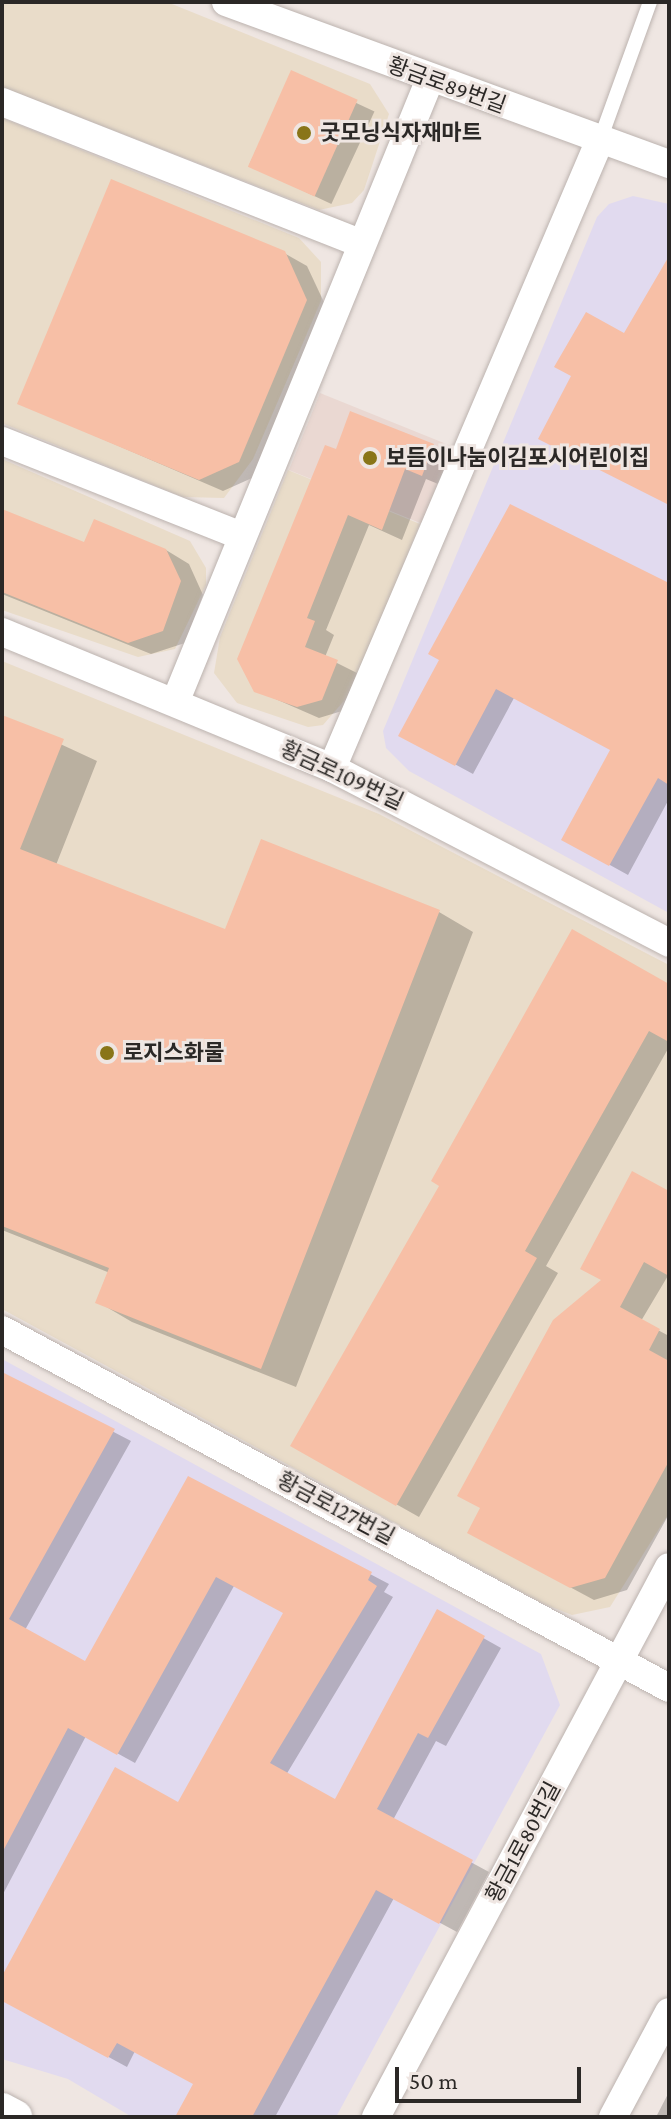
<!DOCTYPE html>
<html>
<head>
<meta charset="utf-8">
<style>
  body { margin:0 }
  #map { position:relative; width:671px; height:2119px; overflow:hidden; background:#efe6e2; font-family:"Crimson Pro","Noto Sans KR",serif }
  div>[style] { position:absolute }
  .commercial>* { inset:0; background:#e9dcc9 }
  .industrial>* { inset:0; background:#e1daef }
  .built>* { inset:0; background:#ead8d2; transform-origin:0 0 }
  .shadow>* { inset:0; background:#0003; transform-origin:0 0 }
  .building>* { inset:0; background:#f7bfa6; transform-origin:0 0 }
  .roads { filter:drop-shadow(0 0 2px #bcb3af) drop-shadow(0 0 2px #bcb3af) }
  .service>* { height:14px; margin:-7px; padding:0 7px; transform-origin:7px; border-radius:7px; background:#fff }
  .minor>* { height:28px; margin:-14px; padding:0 14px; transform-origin:14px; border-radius:14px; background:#fff }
  .tertiary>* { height:34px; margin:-17px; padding:0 17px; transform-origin:17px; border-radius:17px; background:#fff }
  .dots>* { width:22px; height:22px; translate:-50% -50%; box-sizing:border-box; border:4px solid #efe6e2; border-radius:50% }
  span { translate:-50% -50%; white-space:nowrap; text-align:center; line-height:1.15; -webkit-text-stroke:6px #efe6e2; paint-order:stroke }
  .street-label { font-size:22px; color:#2b2826 }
  .poi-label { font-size:22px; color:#2b2826; font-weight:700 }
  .left { translate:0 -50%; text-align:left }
  .frame { position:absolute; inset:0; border:4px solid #2b2826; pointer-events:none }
  .scale { position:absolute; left:395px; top:2067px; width:186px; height:36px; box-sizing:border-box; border:4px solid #2b2826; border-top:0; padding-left:10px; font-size:24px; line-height:28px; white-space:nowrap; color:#2b2826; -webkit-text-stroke:6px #efe6e2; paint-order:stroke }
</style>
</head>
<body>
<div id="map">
  <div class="commercial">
    <i style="clip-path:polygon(2px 2px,167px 2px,370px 84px,389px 114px,364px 190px,352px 203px,319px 210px,2px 87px)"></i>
    <i style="clip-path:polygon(2px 118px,299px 238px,321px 262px,321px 301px,253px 459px,224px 498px,183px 497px,2px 423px)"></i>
    <i style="clip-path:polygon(2px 459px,190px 541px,206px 568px,206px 585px,175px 649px,138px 657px,2px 610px)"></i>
    <i style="clip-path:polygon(288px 470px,420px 524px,350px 694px,323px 725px,308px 727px,237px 703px,214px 673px,220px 637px)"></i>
    <i style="clip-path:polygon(2px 661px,379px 814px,669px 965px,669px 1513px,610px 1607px,572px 1615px,544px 1604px,2px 1309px)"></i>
  </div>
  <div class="industrial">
    <i style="clip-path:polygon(633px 196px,669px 204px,669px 913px,409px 771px,386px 748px,383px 731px,597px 217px,609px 204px)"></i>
    <i style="clip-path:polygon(2px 1359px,541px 1654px,560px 1705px,336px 2117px,132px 2117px,68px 2079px,2px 2059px)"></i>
  </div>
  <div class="built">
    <i style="left:320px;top:393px;width:143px;height:83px;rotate:22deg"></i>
  </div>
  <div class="shadow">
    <i style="left:292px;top:73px;width:91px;height:102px;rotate:25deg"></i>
    <i style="clip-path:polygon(284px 253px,307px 266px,329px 313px,261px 474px,223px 491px,19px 403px)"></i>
    <i style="clip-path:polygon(352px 414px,454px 457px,443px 486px,426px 479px,402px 540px,369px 525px,326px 630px,334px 635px,325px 657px,357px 673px,342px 711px,319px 718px,255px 690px)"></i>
    <i style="clip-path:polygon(2px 511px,85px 545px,166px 550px,189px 564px,203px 595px,185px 643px,151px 654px,2px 594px)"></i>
    <i style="clip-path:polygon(669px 585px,669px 799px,628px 875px,563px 839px,613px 749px,514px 698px,473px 774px,401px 735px)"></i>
    <i style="clip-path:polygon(2px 717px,97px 761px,56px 865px,226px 932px,439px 912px,473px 932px,296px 1387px,132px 1322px,98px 1302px,110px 1273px,2px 1230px)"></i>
    <i style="clip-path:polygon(669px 986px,669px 1047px,546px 1266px,558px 1273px,419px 1517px,293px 1446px,442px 1185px)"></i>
    <i style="clip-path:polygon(669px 1193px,669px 1274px,641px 1321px,669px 1336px,669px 1514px,627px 1590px,594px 1600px,492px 1545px,604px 1280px)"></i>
    <i style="clip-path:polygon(2px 1374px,131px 1441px,25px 1630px,85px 1664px,189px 1479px,389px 1584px,384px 1592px,393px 1597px,286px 1775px,336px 1802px,437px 1612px,501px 1648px,446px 1746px,436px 1741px,393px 1820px,489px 1872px,457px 1932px,394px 1898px,275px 2117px,177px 2117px,195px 2083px,135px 2051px,127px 2067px,2px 1999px,2px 1980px,179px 1804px,285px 1612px,234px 1586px,135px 1763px,86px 1736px,2px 1896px)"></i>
    <i style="clip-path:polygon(669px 2092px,669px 2117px,656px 2117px)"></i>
  </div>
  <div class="building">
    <i style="left:291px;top:70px;width:73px;height:106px;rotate:24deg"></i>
    <i style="clip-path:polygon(111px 179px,285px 251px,307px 300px,239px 462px,199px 480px,17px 404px)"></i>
    <i style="clip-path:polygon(669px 256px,669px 505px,538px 439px,571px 376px,554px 367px,586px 312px,624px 333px)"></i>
    <i style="clip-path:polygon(350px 411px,434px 444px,422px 476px,405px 469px,382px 530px,348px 515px,307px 618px,315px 621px,305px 647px,338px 660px,322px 700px,297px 707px,254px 692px,237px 659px,325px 445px,336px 449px)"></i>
    <i style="clip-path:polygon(510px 504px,669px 583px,669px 785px,658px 778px,609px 866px,561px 840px,610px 750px,496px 689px,455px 766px,398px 736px,439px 660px,428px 654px)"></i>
    <i style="clip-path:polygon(2px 509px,84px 542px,94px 519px,166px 549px,181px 581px,163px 631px,128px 643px,2px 592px)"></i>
    <i style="clip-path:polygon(2px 715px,64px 739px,20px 849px,225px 929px,261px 839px,440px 910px,261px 1369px,95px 1303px,109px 1268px,2px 1226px)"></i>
    <i style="clip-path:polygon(572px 929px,669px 984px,669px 1042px,649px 1031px,525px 1251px,537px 1258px,396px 1506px,290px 1446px,439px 1186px,431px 1181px)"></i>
    <i style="clip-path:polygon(632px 1171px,669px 1191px,669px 1276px,644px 1262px,620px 1307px,660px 1329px,649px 1350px,669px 1361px,669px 1461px,605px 1578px,570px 1588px,467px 1533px,480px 1508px,457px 1496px,553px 1320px,601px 1280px,580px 1269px)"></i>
    <i style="clip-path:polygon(2px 1372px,115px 1429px,9px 1619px,85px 1661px,188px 1476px,372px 1572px,368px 1580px,377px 1586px,270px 1763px,335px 1799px,437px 1609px,485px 1636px,428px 1738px,418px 1733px,377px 1809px,473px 1860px,439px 1924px,376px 1890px,252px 2117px,175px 2117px,193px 2084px,117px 2043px,108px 2058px,2px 2001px,2px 1976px,115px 1767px,178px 1802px,283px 1613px,216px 1577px,117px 1755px,68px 1728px,2px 1853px)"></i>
  </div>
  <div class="roads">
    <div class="service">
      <i style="left:600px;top:140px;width:147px;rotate:-70.1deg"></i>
    </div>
    <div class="minor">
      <i style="left:226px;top:2px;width:472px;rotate:20.1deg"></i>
      <i style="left:2px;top:102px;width:385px;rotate:21.5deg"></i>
      <i style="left:2px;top:441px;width:256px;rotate:21.6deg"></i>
      <i style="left:2px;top:632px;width:357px;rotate:22.4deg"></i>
      <i style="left:332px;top:768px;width:380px;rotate:27.4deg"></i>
      <i style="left:176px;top:700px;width:671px;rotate:-67.75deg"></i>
      <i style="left:332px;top:768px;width:683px;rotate:-66.89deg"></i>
      <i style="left:2px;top:1330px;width:757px;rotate:28.22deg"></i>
      <i style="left:376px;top:2117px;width:623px;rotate:-61.95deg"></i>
      <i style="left:613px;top:2117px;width:119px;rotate:-61.9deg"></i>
    </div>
    <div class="tertiary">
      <i style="left:2px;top:2110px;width:15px;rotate:28deg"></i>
    </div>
  </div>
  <div class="dots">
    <i style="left:304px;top:133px;background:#897518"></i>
    <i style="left:370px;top:458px;background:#897518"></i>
    <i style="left:107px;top:1053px;background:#897518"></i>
  </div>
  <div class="street-label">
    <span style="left:447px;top:85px;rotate:20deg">황금로89번길</span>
    <span style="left:342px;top:775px;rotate:25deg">황금로109번길</span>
    <span style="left:336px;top:1508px;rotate:28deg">황금로127번길</span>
    <span style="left:523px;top:1842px;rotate:-62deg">황금1로80번길</span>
  </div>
  <div class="poi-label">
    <span class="left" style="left:320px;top:133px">굿모닝식자재마트</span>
    <span class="left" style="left:386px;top:458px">보듬이나눔이김포시어린이집</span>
    <span class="left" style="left:123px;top:1053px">로지스화물</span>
  </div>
  <div class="frame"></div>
  <div class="scale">50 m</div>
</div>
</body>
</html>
